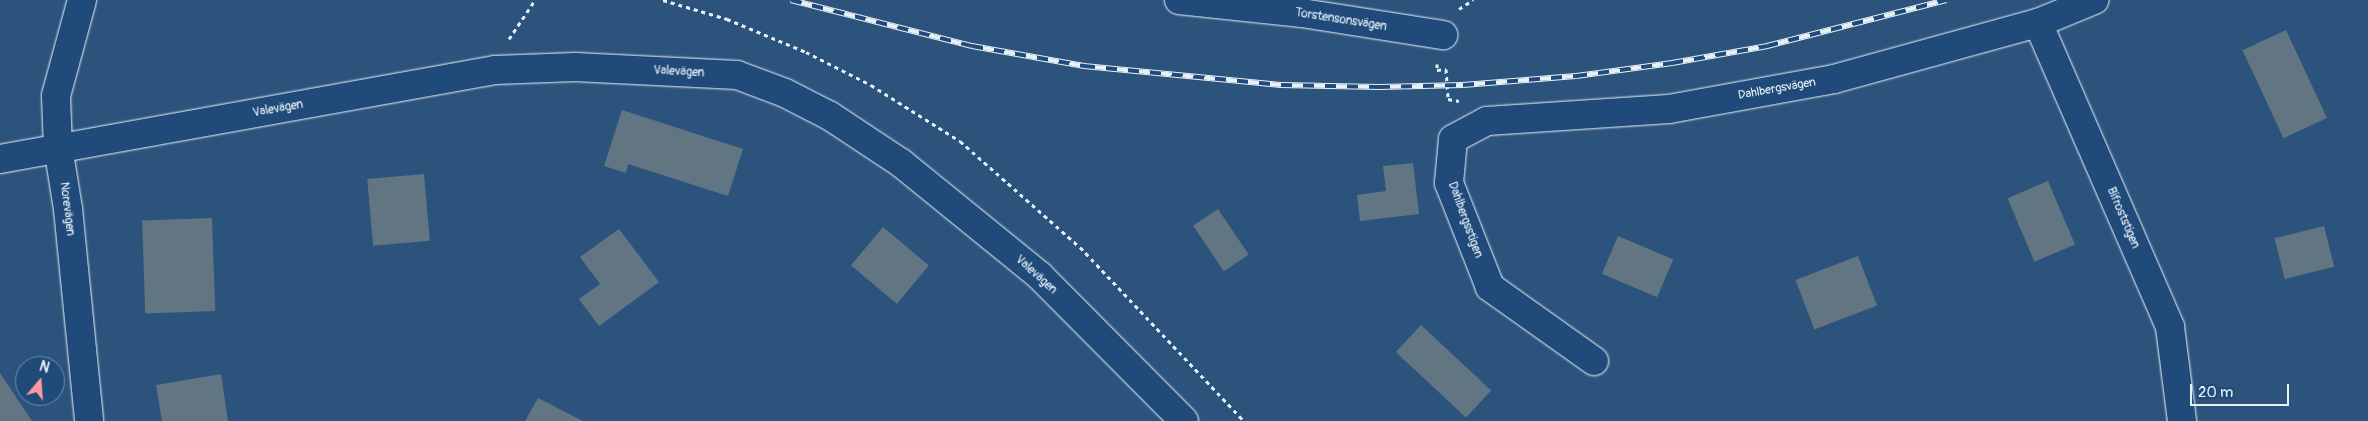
<!DOCTYPE html>
<html>
<head>
<meta charset="utf-8">
<style>
  body { margin:0 }
  #map { position:relative; width:2368px; height:421px; overflow:hidden; background:#2c537c; font-family:Pangolin,sans-serif }
  div>[style] { position:absolute }
  .building>* { inset:0; background:#627583; transform-origin:0 0 }
  .path>* { height:3px; margin-top:-1.5px; transform-origin:0; background:repeating-linear-gradient(90deg,#e8f1f8 0 4px,transparent 0 8px) }
  .roads { filter:drop-shadow(0 0 1px #e8f1f8) drop-shadow(0 0 1px #e8f1f8) }
  .minor>* { height:28px; margin:-14px; padding:0 14px; transform-origin:14px; border-radius:14px; background:#1f4a7a }
  .rail>* { height:5.5px; margin-top:-2.75px; transform-origin:0; background:repeating-linear-gradient(90deg,#1f4a7a 0 11px,#e8f1f8 0 22px); box-sizing:border-box; border-block:1px solid #e8f1f8 }
  span { translate:-50% -50%; white-space:nowrap; text-align:center; line-height:1.15; -webkit-text-stroke:5px #1f4a7a; paint-order:stroke }
  .street-label { font-size:12px; color:#e8f1f8 }
  .north { position:absolute; left:15px; top:356px; width:50px; height:50px; box-sizing:border-box; background:#1f4a7a; border:1px solid #6f8dac; border-radius:50%; rotate:18deg; font-size:14px; font-weight:700; line-height:20px; text-align:center; color:#e8f1f8 }
  .north::after { content:''; display:block; margin:auto; width:18px; height:22px; background:#ff9aa2; clip-path:polygon(50% 0,100% 100%,50% 72%,0 100%) }
  .scale { position:absolute; left:2190px; top:384px; width:99px; height:22px; box-sizing:border-box; border:2px solid #e8f1f8; border-top:0; padding-left:6px; font-size:15px; line-height:18px; white-space:nowrap; color:#e8f1f8; -webkit-text-stroke:4px #1f4a7a; paint-order:stroke }
</style>
</head>
<body>
<div id="map">
  <div class="building">
    <i style="left:2286px;top:30px;width:97px;height:48px;rotate:65deg"></i>
    <i style="clip-path:polygon(622px 110px,743px 149px,728px 196px,628px 164px,626px 173px,604px 166px)"></i>
    <i style="clip-path:polygon(1413px 163px,1419px 214px,1360px 221px,1357px 195px,1386px 191px,1383px 166px)"></i>
    <i style="left:424px;top:174px;width:67px;height:57px;rotate:85deg"></i>
    <i style="left:2048px;top:181px;width:69px;height:44px;rotate:67deg"></i>
    <i style="left:1218px;top:209px;width:55px;height:30px;rotate:56deg"></i>
    <i style="left:212px;top:218px;width:93px;height:70px;rotate:88deg"></i>
    <i style="left:2324px;top:226px;width:42px;height:51px;rotate:76deg"></i>
    <i style="left:883px;top:227px;width:60px;height:50px;rotate:40deg"></i>
    <i style="clip-path:polygon(619px 229px,659px 282px,599px 326px,579px 299px,600px 284px,580px 257px)"></i>
    <i style="left:1618px;top:236px;width:60px;height:41px;rotate:23deg"></i>
    <i style="left:1858px;top:256px;width:53px;height:67px;rotate:69deg"></i>
    <i style="left:1421px;top:325px;width:96px;height:37px;rotate:43deg"></i>
    <i style="clip-path:polygon(0 373px,32px 421px,0 421px)"></i>
    <i style="clip-path:polygon(221px 374px,228px 421px,162px 421px,156px 385px)"></i>
    <i style="clip-path:polygon(538px 398px,583px 421px,525px 421px)"></i>
  </div>
  <div class="path">
    <i style="left:663px;top:0;width:67px;rotate:16.5deg"></i>
    <i style="left:727px;top:19px;width:86px;rotate:22.7deg"></i>
    <i style="left:806px;top:52px;width:73px;rotate:26.9deg"></i>
    <i style="left:871px;top:85px;width:105px;rotate:32.2deg"></i>
    <i style="left:960px;top:141px;width:160px;rotate:41.5deg"></i>
    <i style="left:1080px;top:247px;width:239px;rotate:46.7deg"></i>
    <i style="left:1459px;top:9px;width:17px;rotate:-33deg"></i>
    <i style="left:509px;top:39px;width:47px;rotate:-56.3deg"></i>
    <i style="left:1437px;top:64px;width:6px;rotate:90deg"></i>
    <i style="left:1437px;top:70px;width:9px;rotate:-6deg"></i>
    <i style="left:1446px;top:69px;width:30px;rotate:86deg"></i>
    <i style="left:1448px;top:99px;width:11px;rotate:10deg"></i>
  </div>
  <div class="roads">
    <div class="minor">
      <i style="left:82px;top:0;width:99px;rotate:105.2deg"></i>
      <i style="left:56px;top:96px;width:51px;rotate:87.8deg"></i>
      <i style="left:58px;top:147px;width:63px;rotate:80.8deg"></i>
      <i style="left:68px;top:209px;width:213px;rotate:84.3deg"></i>
      <i style="left:1179px;top:0;width:124px;rotate:6deg"></i>
      <i style="left:1302px;top:13px;width:143px;rotate:8.9deg"></i>
      <i style="left:2038px;top:23px;width:331px;rotate:66.5deg"></i>
      <i style="left:2170px;top:327px;width:95px;rotate:82.7deg"></i>
      <i style="left:0;top:159px;width:503px;rotate:-10.19deg"></i>
      <i style="left:495px;top:70px;width:80px;rotate:-2.1deg"></i>
      <i style="left:575px;top:67px;width:162px;rotate:2.8deg"></i>
      <i style="left:737px;top:75px;width:51px;rotate:20.6deg"></i>
      <i style="left:785px;top:93px;width:51px;rotate:27.1deg"></i>
      <i style="left:830px;top:116px;width:85px;rotate:33.5deg"></i>
      <i style="left:901px;top:163px;width:179px;rotate:39.1deg"></i>
      <i style="left:1040px;top:276px;width:204px;rotate:45.2deg"></i>
      <i style="left:1594px;top:361px;width:128px;rotate:-144.6deg"></i>
      <i style="left:1490px;top:287px;width:112px;rotate:-111.5deg"></i>
      <i style="left:1449px;top:183px;width:44px;rotate:-84.8deg"></i>
      <i style="left:1453px;top:139px;width:38px;rotate:-28deg"></i>
      <i style="left:1487px;top:121px;width:182px;rotate:-3.8deg"></i>
      <i style="left:1669px;top:109px;width:168px;rotate:-10.3deg"></i>
      <i style="left:1834px;top:79px;width:212px;rotate:-15.4deg"></i>
      <i style="left:2038px;top:23px;width:61px;rotate:-22.3deg"></i>
    </div>
  </div>
  <div class="rail">
    <i style="left:791px;top:0;width:187px;rotate:14.3deg"></i>
    <i style="left:972px;top:46px;width:114px;rotate:10.1deg"></i>
    <i style="left:1084px;top:66px;width:198px;rotate:5.5deg"></i>
    <i style="left:1281px;top:85px;width:98px;rotate:1.2deg"></i>
    <i style="left:1379px;top:87px;width:84px;rotate:-1.4deg"></i>
    <i style="left:1463px;top:85px;width:113px;rotate:-4.6deg"></i>
    <i style="left:1576px;top:76px;width:97px;rotate:-7.7deg"></i>
    <i style="left:1672px;top:63px;width:97px;rotate:-10.1deg"></i>
    <i style="left:1767px;top:46px;width:185px;rotate:-14.4deg"></i>
  </div>
  <div class="street-label">
    <span style="left:1341px;top:20px;rotate:9deg">Torstensonsvägen</span>
    <span style="left:679px;top:72px;rotate:3deg">Valevägen</span>
    <span style="left:1777px;top:89px;rotate:-10deg">Dahlbergsvägen</span>
    <span style="left:278px;top:109px;rotate:-10deg">Valevägen</span>
    <span style="left:67px;top:209px;rotate:83deg">Norevägen</span>
    <span style="left:2123px;top:218px;rotate:67deg">Bifroststigen</span>
    <span style="left:1465px;top:220px;rotate:70deg">Dahlbergsstigen</span>
    <span style="left:1036px;top:275px;rotate:42deg">Valevägen</span>
  </div>
  <div class="north">N</div>
  <div class="scale">20 m</div>
</div>
</body>
</html>
